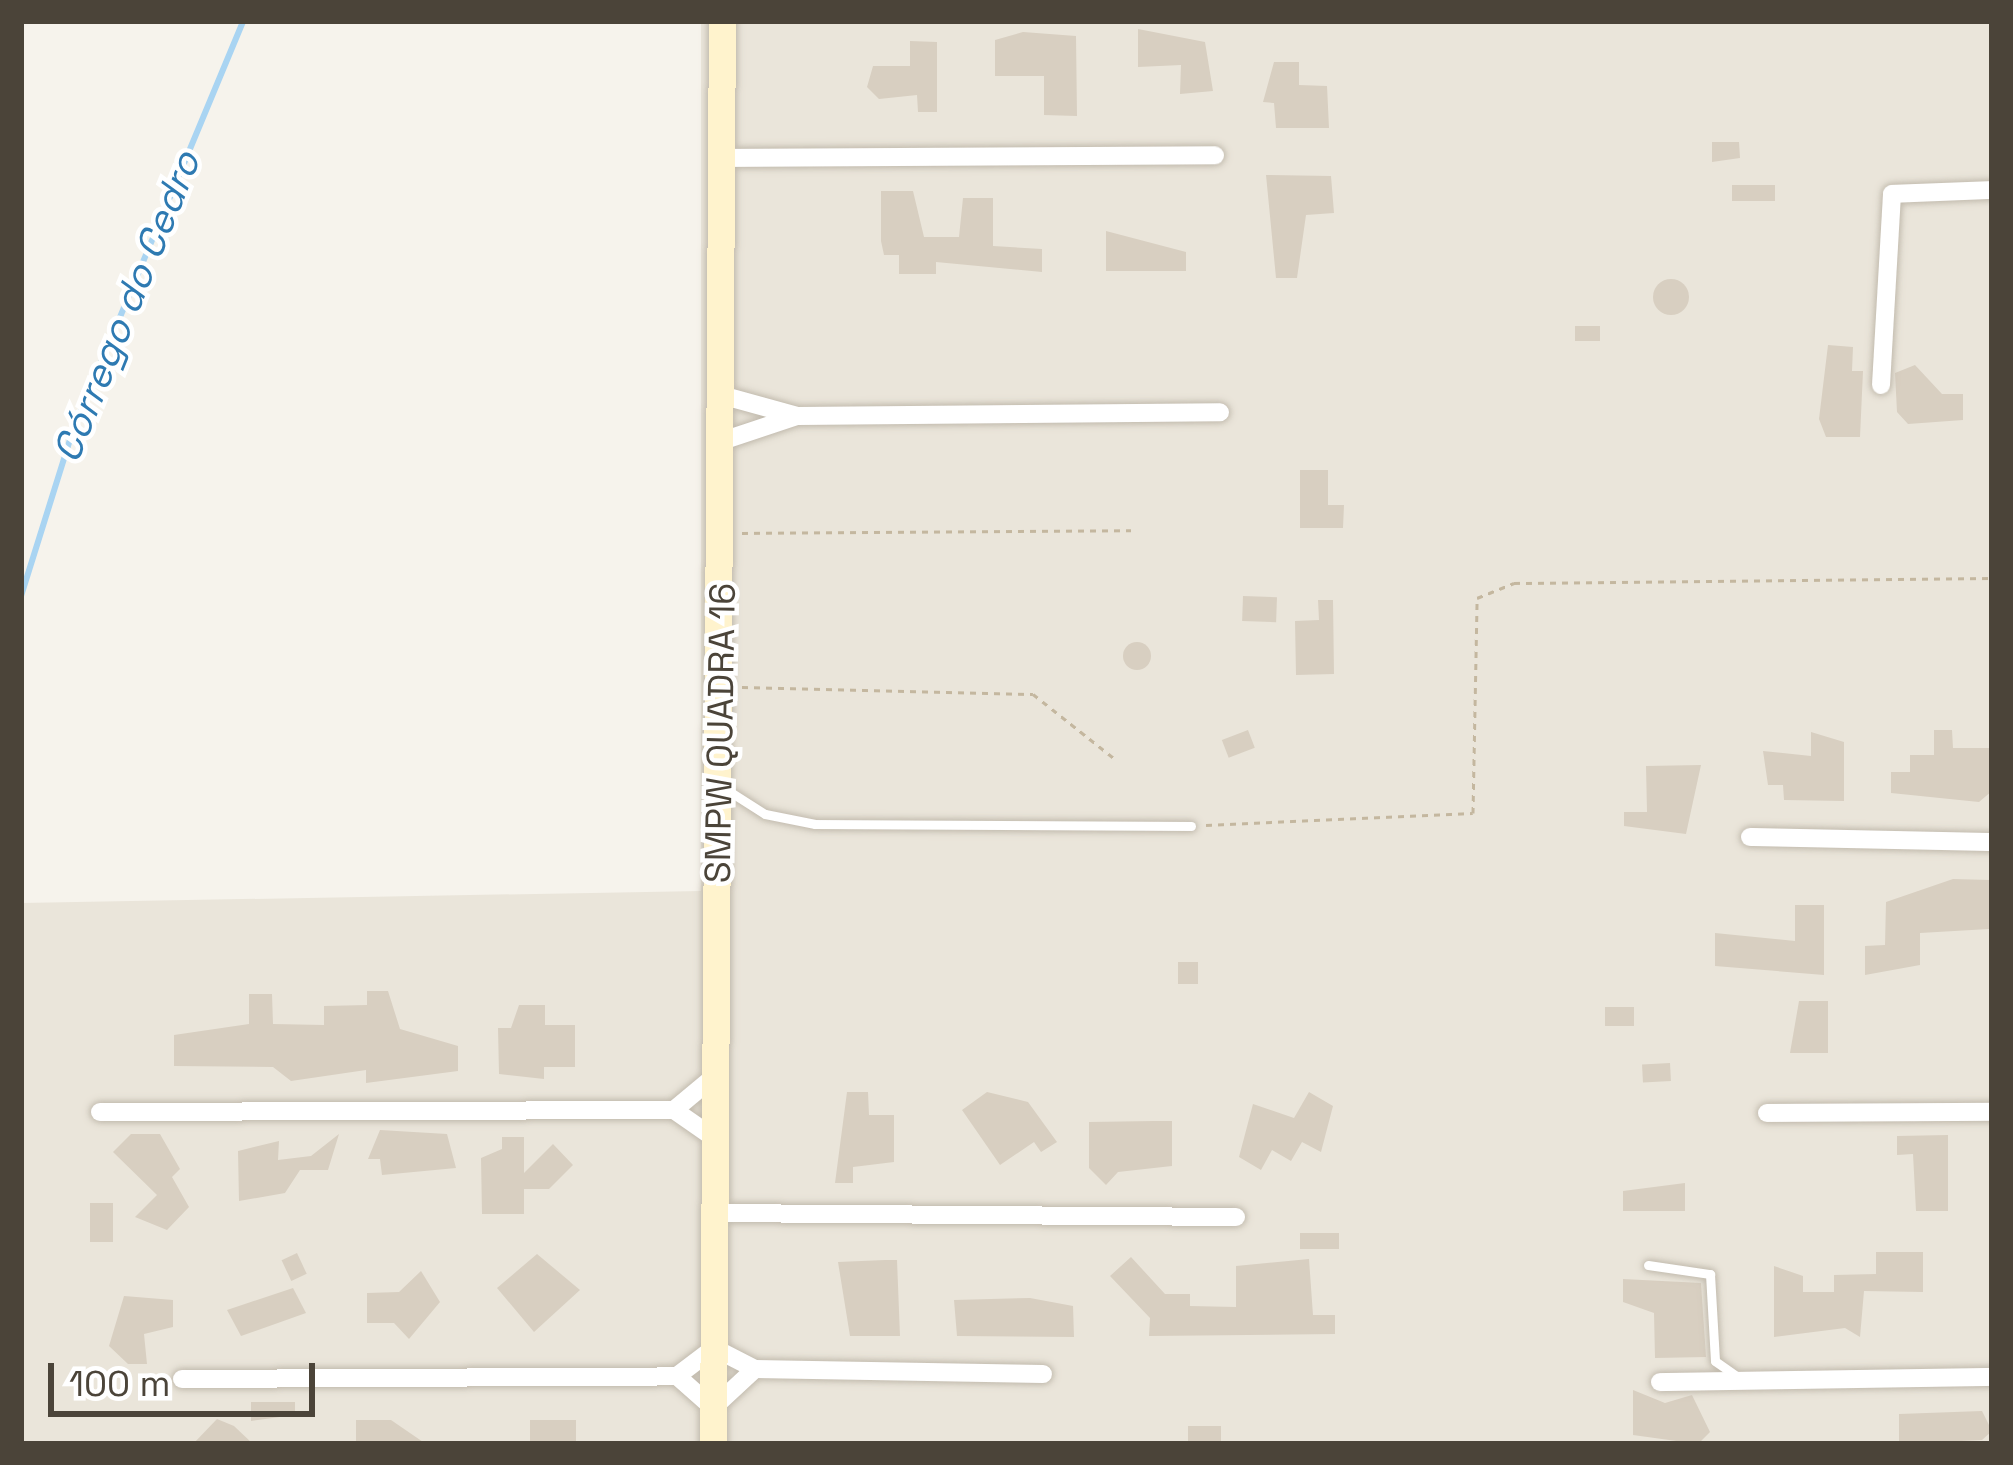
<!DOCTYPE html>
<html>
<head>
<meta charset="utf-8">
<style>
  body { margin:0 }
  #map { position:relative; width:2013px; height:1465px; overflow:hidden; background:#f6f3ec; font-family:"Space Grotesk",sans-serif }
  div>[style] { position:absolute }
  .residential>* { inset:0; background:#eae5da }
  .stream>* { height:6px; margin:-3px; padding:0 3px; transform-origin:3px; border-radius:3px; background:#a9d4f2 }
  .building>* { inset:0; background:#d8cfc1; transform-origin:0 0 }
  .round { border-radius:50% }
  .path>* { height:3px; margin-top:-1.5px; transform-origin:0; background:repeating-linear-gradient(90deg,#c4b79f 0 6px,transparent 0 12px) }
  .roads { filter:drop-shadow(0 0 3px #c2bbae) drop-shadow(0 0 3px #c2bbae) }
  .lane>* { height:9px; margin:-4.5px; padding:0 4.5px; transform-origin:4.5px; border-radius:4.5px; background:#fff }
  .street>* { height:18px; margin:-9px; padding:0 9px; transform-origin:9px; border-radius:9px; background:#fff }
  .secondary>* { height:27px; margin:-13.5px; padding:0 13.5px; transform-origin:13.5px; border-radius:13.5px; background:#fff3cd }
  span { translate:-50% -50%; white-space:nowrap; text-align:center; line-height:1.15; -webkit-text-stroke:9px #fff; paint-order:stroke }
  .street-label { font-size:36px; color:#4b4439 }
  .water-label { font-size:39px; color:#2e7ab2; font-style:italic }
  .frame { position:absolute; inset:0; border:24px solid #4b4439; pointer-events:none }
  .scale { position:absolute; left:48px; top:1363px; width:267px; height:54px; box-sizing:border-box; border:6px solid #4b4439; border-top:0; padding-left:15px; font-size:36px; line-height:42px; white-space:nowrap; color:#4b4439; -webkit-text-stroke:9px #fff; paint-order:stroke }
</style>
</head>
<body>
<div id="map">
  <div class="residential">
    <i style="clip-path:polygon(701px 21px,1992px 21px,1992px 1444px,21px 1444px,21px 903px,701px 891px)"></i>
  </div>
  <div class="stream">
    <i style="left:21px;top:596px;width:174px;rotate:-72.6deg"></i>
    <i style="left:73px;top:430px;width:443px;rotate:-67.4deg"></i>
  </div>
  <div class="building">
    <i style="clip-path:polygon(1138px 29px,1205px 42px,1213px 91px,1180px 94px,1181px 65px,1138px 67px)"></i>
    <i style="clip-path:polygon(1023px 32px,1076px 36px,1077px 116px,1044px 115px,1044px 76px,995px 76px,995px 40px)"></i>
    <i style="clip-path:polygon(910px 41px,937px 42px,937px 112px,918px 112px,917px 95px,879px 99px,867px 87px,873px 66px,910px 66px)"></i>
    <i style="clip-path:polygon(1274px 62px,1299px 62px,1299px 85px,1327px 86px,1329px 128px,1276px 128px,1274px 103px,1263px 102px)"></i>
    <i style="clip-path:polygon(1712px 142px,1739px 142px,1740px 158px,1712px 162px)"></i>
    <i style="clip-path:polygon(1266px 175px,1331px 176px,1334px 213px,1306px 215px,1297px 278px,1276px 278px)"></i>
    <i style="left:1732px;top:185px;width:43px;height:16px"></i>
    <i style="clip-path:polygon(881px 191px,913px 191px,924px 237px,959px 237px,963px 198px,993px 198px,993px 246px,1042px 249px,1042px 272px,936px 262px,936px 274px,899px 274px,899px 255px,884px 255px,881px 241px)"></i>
    <i style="clip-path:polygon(1106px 231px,1186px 252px,1186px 271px,1106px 271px)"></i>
    <i class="round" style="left:1653px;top:279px;width:36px;height:36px"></i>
    <i style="left:1575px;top:326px;width:25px;height:15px"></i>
    <i style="clip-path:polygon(1828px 345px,1853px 347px,1852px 371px,1863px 371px,1860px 437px,1826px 437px,1819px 419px)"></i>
    <i style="clip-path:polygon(1915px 365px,1942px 394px,1963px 394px,1963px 420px,1908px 424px,1897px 412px,1895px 373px)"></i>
    <i style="clip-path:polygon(1300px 470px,1328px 470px,1328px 505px,1344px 505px,1343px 528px,1300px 528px)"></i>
    <i style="left:1243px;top:596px;width:34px;height:25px;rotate:2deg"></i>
    <i style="clip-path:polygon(1318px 600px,1333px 600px,1334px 674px,1296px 675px,1295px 621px,1319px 620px)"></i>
    <i class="round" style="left:1123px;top:642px;width:28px;height:28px"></i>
    <i style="left:1248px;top:730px;width:19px;height:28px;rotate:69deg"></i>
    <i style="clip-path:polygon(1934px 730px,1952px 730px,1953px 748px,1992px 748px,1992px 791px,1979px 802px,1891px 793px,1891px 772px,1910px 772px,1910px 755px,1934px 755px)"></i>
    <i style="clip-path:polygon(1811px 732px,1844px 742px,1844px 801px,1784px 800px,1783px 785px,1768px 785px,1763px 751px,1811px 756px)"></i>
    <i style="clip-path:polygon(1701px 765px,1686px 834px,1624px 826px,1624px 812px,1647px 812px,1646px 766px)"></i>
    <i style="clip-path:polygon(1953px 879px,1990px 880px,1989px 929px,1920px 933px,1920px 965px,1865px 975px,1865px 946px,1885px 945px,1886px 902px)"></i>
    <i style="clip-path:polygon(1795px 905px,1824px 905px,1824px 975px,1715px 966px,1715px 933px,1795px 941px)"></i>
    <i style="left:1178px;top:962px;width:20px;height:22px"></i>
    <i style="clip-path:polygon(367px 991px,388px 991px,400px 1029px,458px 1046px,458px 1071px,366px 1083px,366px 1070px,291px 1081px,273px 1067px,174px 1066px,174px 1035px,249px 1024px,249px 994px,272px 994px,273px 1024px,324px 1025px,324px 1006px,367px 1005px)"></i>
    <i style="clip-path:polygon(1799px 1001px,1828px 1001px,1828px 1053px,1790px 1053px)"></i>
    <i style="clip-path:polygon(519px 1005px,545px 1005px,545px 1025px,575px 1025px,575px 1067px,544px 1067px,544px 1079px,499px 1074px,498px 1028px,511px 1028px)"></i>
    <i style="left:1605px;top:1007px;width:29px;height:19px"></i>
    <i style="left:1670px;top:1063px;width:18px;height:28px;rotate:87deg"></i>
    <i style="clip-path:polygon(847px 1092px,868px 1092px,869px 1115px,894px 1115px,894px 1162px,853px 1167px,853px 1183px,835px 1183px)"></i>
    <i style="clip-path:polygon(987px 1092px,1028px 1102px,1057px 1142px,1041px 1152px,1034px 1142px,1000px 1165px,962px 1110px)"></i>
    <i style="clip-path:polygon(1309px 1092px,1333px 1106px,1321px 1152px,1302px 1142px,1291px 1161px,1272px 1150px,1261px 1170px,1239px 1157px,1253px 1104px,1294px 1118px)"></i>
    <i style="clip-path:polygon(1154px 1121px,1172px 1121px,1172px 1166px,1118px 1172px,1106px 1185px,1089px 1168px,1089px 1122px)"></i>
    <i style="clip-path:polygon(380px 1130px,447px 1134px,456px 1168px,382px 1175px,380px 1159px,368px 1159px)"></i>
    <i style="clip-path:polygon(131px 1134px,160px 1134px,180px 1169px,172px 1177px,189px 1207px,167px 1230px,135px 1217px,157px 1195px,113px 1152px)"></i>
    <i style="clip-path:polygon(339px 1134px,328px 1170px,300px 1170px,285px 1193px,239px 1201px,238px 1151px,279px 1141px,278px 1160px,311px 1156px)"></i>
    <i style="clip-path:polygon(1948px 1135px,1948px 1211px,1916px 1211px,1913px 1154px,1897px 1155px,1897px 1136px)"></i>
    <i style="clip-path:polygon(502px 1137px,524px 1137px,524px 1173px,553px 1144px,573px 1165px,549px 1189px,524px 1189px,524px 1214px,482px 1214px,481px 1158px,502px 1149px)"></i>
    <i style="clip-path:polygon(1685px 1183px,1685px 1211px,1623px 1211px,1623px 1191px)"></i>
    <i style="left:90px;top:1203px;width:23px;height:39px"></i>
    <i style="left:1300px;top:1233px;width:39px;height:16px"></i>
    <i style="clip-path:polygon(1876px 1252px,1923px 1252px,1923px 1292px,1864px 1291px,1860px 1337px,1845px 1328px,1774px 1337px,1774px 1266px,1803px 1276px,1803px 1292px,1834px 1292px,1834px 1275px,1876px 1274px)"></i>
    <i style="left:297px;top:1253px;width:23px;height:17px;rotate:65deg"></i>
    <i style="clip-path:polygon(537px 1254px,580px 1290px,534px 1332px,497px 1288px)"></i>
    <i style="clip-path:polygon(1131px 1257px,1165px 1294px,1190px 1294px,1190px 1306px,1236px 1307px,1236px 1266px,1309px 1259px,1313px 1315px,1335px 1315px,1335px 1334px,1149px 1336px,1150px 1318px,1110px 1276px)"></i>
    <i style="clip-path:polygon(885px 1260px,897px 1260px,900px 1336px,850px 1336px,838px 1262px)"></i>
    <i style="clip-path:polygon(421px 1271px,440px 1302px,409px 1339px,394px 1323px,367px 1323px,367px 1293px,399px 1292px)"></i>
    <i style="clip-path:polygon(1623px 1279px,1701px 1283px,1706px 1357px,1655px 1358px,1654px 1313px,1623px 1302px)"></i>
    <i style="clip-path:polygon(293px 1288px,306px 1313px,241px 1336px,227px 1310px)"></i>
    <i style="clip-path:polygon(124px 1296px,173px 1300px,173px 1327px,144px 1334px,147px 1364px,128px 1364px,109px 1346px)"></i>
    <i style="clip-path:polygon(1030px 1298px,1073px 1306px,1074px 1337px,957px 1336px,954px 1300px)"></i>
    <i style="clip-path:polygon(1633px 1390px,1665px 1403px,1692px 1395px,1710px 1432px,1698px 1444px,1633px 1435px)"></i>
    <i style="clip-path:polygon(251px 1402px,295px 1402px,295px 1415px,251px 1421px)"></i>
    <i style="clip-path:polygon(1982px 1411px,1992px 1431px,1982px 1440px,1899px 1444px,1899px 1414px)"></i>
    <i style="clip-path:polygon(217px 1419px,234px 1426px,253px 1444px,193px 1444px)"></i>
    <i style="clip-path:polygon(356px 1420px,391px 1420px,426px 1444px,356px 1444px)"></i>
    <i style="left:530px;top:1420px;width:46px;height:24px"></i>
    <i style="left:1188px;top:1426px;width:33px;height:18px"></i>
  </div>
  <div class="path">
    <i style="left:742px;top:533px;width:389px;rotate:-0.4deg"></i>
    <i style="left:742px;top:687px;width:291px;rotate:1.4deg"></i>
    <i style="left:1033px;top:694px;width:105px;rotate:38.4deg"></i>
    <i style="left:1206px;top:825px;width:267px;rotate:-2.6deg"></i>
    <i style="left:1473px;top:813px;width:215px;rotate:-88.9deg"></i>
    <i style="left:1477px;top:598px;width:40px;rotate:-22deg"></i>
    <i style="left:1514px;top:583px;width:478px;rotate:-0.6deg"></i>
  </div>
  <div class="roads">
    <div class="lane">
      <i style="left:721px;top:786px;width:52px;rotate:32.5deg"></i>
      <i style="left:765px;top:814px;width:51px;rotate:11.3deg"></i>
      <i style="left:815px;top:824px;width:376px;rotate:0.3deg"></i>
      <i style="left:1648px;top:1265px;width:63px;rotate:8.3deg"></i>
      <i style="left:1710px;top:1274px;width:87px;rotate:86.7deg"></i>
      <i style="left:1715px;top:1361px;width:33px;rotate:35deg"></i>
    </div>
    <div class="street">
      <i style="left:722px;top:158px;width:493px;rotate:-0.3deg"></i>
      <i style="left:1881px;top:385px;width:191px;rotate:-86.7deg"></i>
      <i style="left:1892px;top:194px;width:100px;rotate:-2.3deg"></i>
      <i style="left:721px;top:395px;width:79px;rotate:15.4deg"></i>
      <i style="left:797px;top:416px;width:423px;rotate:-0.5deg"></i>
      <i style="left:722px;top:441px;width:79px;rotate:-18.4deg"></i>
      <i style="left:1750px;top:837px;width:242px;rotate:1.2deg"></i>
      <i style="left:674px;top:1110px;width:56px;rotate:-39.9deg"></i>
      <i style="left:100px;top:1112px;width:574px;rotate:-0.2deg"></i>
      <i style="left:674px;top:1110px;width:52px;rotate:34.9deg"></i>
      <i style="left:1767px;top:1113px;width:225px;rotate:-0.3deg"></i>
      <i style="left:715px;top:1213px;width:521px;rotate:0.44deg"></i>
      <i style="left:677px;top:1376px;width:48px;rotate:41.6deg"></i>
      <i style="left:713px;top:1408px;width:57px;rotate:-42.9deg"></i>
      <i style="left:182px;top:1379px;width:495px;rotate:-0.3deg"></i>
      <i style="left:677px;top:1376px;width:46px;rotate:-37.1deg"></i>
      <i style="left:714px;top:1348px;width:46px;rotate:27.1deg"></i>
      <i style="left:755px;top:1369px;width:288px;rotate:1deg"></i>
      <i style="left:1660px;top:1382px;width:332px;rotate:-0.9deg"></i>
    </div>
    <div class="secondary">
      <i style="left:713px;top:1444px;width:1423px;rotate:-89.64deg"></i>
    </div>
  </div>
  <div class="street-label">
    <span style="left:721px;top:733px;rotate:-89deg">SMPW QUADRA 16</span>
  </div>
  <div class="water-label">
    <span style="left:127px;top:307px;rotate:-68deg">Córrego do Cedro</span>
  </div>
  <div class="frame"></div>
  <div class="scale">100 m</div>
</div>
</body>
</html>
